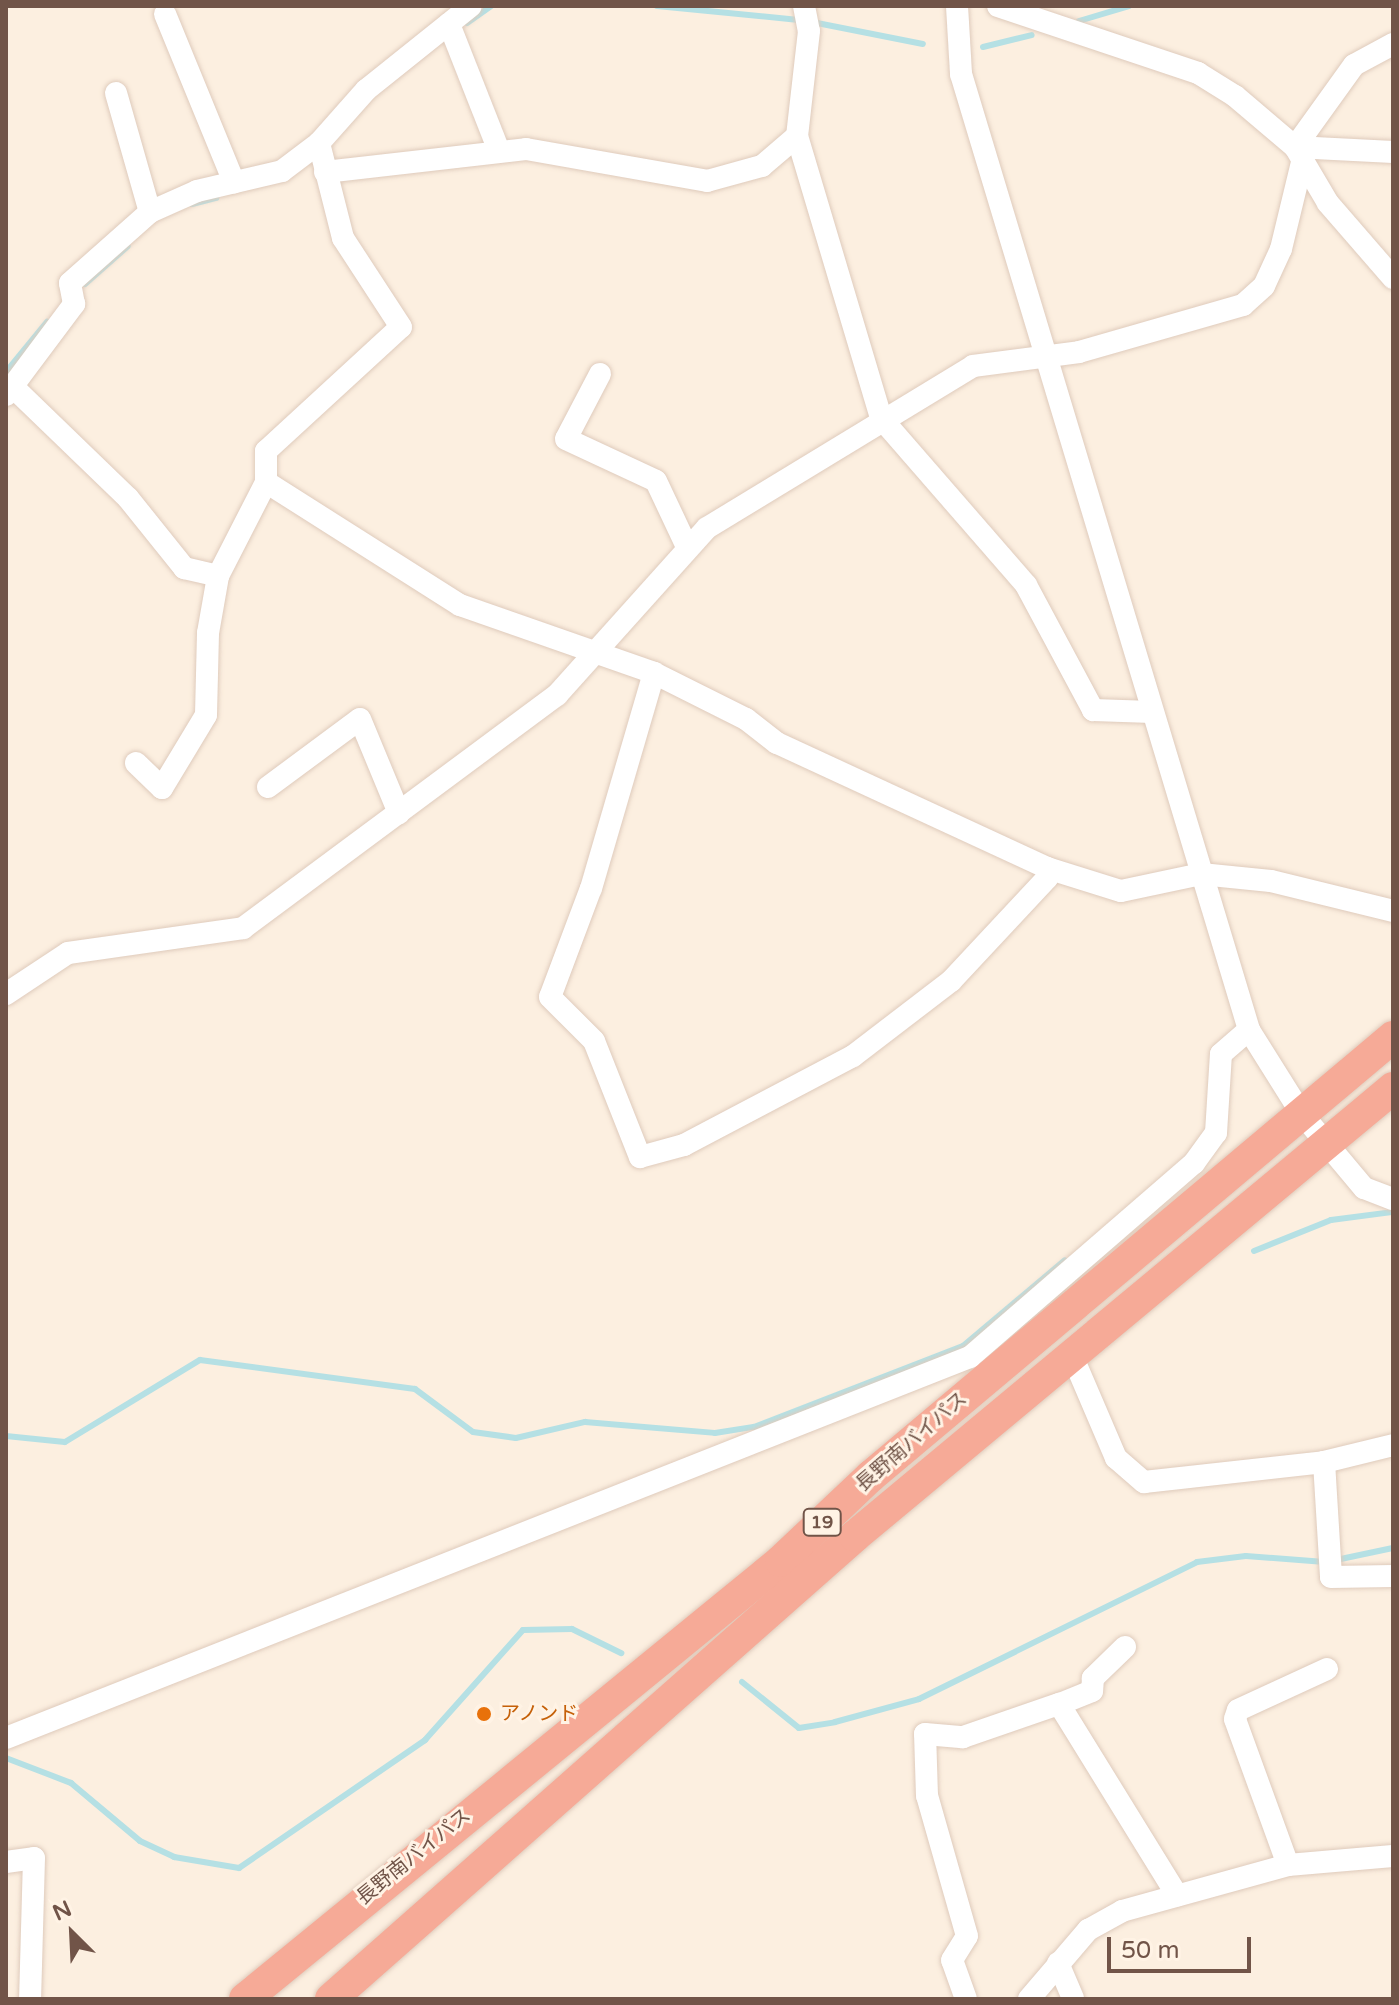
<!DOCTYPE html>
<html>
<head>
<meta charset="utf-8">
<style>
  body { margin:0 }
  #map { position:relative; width:1399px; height:2005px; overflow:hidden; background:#fcefe0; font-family:"Varela Round","Noto Sans JP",sans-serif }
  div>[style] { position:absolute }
  .stream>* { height:6px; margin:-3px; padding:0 3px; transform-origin:3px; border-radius:3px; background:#b5e0e4 }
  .roads { filter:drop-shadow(0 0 2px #dfcbbc) drop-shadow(0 0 2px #dfcbbc) }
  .minor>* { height:22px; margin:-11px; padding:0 11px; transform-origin:11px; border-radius:11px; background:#fff }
  .highway>* { height:32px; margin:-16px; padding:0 16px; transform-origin:16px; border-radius:16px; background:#f6aa97 }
  .dots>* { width:22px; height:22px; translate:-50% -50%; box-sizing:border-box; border:4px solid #fff3e5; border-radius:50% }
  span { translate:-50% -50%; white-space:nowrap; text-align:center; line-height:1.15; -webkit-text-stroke:6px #fff3e5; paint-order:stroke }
  .shield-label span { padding:2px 6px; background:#fff3e5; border:2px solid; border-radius:6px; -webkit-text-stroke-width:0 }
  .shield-label { font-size:18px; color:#715448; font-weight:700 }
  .street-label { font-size:20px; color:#715448 }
  .food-label { font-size:20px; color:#c56008 }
  .left { translate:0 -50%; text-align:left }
  .frame { position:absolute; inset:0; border:8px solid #715448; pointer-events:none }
  .north { position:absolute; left:32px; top:1893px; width:80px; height:80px; -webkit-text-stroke:6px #fff3e5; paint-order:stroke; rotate:336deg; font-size:22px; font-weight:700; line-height:32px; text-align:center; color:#715448 }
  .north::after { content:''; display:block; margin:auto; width:28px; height:36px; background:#715448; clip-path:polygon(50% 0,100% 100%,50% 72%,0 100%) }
  .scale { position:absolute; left:1107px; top:1937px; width:144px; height:36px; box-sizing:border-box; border:4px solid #715448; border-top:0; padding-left:10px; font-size:24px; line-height:28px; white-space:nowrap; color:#715448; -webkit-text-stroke:6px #fff3e5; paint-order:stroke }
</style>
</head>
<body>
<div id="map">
  <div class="stream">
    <i style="left:657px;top:6px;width:145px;rotate:5.6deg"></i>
    <i style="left:1079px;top:21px;width:52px;rotate:-16.7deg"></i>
    <i style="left:812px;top:22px;width:113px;rotate:11.2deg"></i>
    <i style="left:467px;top:23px;width:29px;rotate:-35deg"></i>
    <i style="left:983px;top:47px;width:50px;rotate:-13.8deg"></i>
    <i style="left:192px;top:204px;width:25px;rotate:-14deg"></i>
    <i style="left:85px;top:284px;width:57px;rotate:-41.5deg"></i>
    <i style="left:6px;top:372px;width:65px;rotate:-50.6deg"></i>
    <i style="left:1254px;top:1251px;width:83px;rotate:-21.9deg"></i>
    <i style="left:1331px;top:1220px;width:63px;rotate:-7.4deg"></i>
    <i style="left:6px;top:1436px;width:59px;rotate:5.8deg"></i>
    <i style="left:65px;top:1442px;width:158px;rotate:-31.3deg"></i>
    <i style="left:200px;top:1360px;width:217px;rotate:7.7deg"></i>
    <i style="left:415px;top:1389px;width:72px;rotate:36.6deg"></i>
    <i style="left:473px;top:1432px;width:43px;rotate:7.9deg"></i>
    <i style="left:516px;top:1438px;width:71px;rotate:-13.1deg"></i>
    <i style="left:585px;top:1422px;width:130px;rotate:4.8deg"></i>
    <i style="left:715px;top:1433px;width:39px;rotate:-9deg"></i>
    <i style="left:754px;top:1427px;width:224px;rotate:-21.2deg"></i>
    <i style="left:963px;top:1346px;width:133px;rotate:-40.1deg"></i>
    <i style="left:1336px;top:1560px;width:58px;rotate:-11.9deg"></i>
    <i style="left:742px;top:1682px;width:73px;rotate:38.9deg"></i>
    <i style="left:799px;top:1728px;width:36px;rotate:-9deg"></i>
    <i style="left:835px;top:1722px;width:87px;rotate:-15.3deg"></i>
    <i style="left:919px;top:1699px;width:310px;rotate:-26.2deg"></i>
    <i style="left:1197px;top:1562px;width:49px;rotate:-7deg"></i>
    <i style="left:1246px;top:1556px;width:79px;rotate:4.3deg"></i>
    <i style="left:6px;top:1758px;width:70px;rotate:21deg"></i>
    <i style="left:71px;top:1783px;width:90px;rotate:40deg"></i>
    <i style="left:140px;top:1841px;width:38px;rotate:25deg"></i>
    <i style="left:174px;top:1857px;width:66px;rotate:9.6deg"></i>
    <i style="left:239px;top:1868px;width:226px;rotate:-34.5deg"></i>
    <i style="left:425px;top:1740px;width:147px;rotate:-48.3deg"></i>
    <i style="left:523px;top:1630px;width:49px;rotate:-1.2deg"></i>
    <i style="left:572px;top:1629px;width:55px;rotate:26.1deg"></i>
  </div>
  <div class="roads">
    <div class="minor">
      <i style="left:804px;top:6px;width:25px;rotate:79deg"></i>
      <i style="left:809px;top:31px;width:106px;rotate:96.5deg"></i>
      <i style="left:797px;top:136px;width:294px;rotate:73.4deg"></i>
      <i style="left:881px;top:418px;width:221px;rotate:49deg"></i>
      <i style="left:1026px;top:585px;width:142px;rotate:61.8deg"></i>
      <i style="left:1093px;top:710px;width:59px;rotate:1.9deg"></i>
      <i style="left:957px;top:6px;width:68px;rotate:86.6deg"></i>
      <i style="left:961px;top:74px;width:998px;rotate:73.23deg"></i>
      <i style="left:1249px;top:1030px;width:98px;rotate:57.9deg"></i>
      <i style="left:1301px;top:1113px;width:98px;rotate:50deg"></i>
      <i style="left:1364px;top:1188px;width:31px;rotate:21deg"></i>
      <i style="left:998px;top:6px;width:211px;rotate:18.5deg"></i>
      <i style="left:1198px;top:73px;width:44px;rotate:31.9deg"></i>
      <i style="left:1235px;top:96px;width:79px;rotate:40.4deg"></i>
      <i style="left:1295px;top:147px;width:65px;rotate:59.5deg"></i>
      <i style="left:1328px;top:203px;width:99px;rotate:49.1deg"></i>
      <i style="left:165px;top:14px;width:182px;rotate:67.7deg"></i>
      <i style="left:449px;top:24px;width:136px;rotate:68.5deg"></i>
      <i style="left:1393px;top:44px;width:44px;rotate:151.7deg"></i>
      <i style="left:1354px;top:65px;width:101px;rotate:125.7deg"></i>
      <i style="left:1295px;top:147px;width:98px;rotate:2.9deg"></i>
      <i style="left:116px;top:93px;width:124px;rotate:74.1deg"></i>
      <i style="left:325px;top:172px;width:202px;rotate:-6.5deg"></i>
      <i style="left:526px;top:149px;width:184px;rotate:10deg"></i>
      <i style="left:707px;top:181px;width:57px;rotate:-15.3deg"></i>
      <i style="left:762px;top:166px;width:46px;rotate:-40.6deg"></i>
      <i style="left:600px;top:374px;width:73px;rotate:117.6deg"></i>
      <i style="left:566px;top:439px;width:99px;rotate:25deg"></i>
      <i style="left:656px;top:481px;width:73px;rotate:64.8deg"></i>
      <i style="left:12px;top:386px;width:161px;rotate:44deg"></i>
      <i style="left:128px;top:498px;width:90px;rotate:51.3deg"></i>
      <i style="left:184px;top:568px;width:35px;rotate:13deg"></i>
      <i style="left:6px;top:395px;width:114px;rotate:-53.2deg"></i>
      <i style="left:74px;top:304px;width:21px;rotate:-101deg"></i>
      <i style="left:70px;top:283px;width:107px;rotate:-41.6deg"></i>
      <i style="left:150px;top:212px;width:51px;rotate:-24.1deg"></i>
      <i style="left:197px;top:191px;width:87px;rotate:-13.2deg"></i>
      <i style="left:282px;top:171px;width:46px;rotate:-37.1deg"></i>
      <i style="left:319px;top:143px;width:71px;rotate:-48.4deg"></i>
      <i style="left:366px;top:90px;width:134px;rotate:-38.7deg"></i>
      <i style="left:266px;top:482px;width:230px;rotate:32.4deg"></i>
      <i style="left:460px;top:605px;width:206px;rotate:19.3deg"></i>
      <i style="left:654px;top:673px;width:103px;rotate:26.6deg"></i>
      <i style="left:746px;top:719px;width:39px;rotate:38deg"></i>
      <i style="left:777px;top:743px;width:298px;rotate:24.8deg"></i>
      <i style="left:1047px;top:868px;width:77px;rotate:17.3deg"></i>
      <i style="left:1121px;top:891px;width:82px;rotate:-12deg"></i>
      <i style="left:1201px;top:874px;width:70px;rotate:5.7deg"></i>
      <i style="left:1271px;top:881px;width:126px;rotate:13.8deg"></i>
      <i style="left:654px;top:673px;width:224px;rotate:106.3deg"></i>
      <i style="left:591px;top:888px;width:116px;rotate:110.6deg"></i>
      <i style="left:550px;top:997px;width:62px;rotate:45deg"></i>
      <i style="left:594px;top:1041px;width:125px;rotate:68.4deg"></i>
      <i style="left:640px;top:1157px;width:46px;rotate:-15.3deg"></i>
      <i style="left:684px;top:1145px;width:191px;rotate:-27.8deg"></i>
      <i style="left:853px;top:1056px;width:123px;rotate:-37.4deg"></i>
      <i style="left:951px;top:981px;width:141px;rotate:-47deg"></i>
      <i style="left:1047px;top:878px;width:10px;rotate:-90deg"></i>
      <i style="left:136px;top:763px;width:36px;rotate:44deg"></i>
      <i style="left:162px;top:788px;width:85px;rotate:-58.9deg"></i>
      <i style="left:206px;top:715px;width:82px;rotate:-88.6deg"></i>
      <i style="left:208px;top:633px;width:58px;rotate:-80deg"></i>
      <i style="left:218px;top:576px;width:106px;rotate:-62.9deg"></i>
      <i style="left:266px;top:482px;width:31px;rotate:-90deg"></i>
      <i style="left:266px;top:451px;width:183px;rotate:-42.6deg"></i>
      <i style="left:401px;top:327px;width:106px;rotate:-123.1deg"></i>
      <i style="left:343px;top:238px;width:98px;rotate:-104.2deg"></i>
      <i style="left:268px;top:787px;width:114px;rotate:-36.5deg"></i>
      <i style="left:360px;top:719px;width:102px;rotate:67.5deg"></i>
      <i style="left:6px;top:994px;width:74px;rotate:-33.5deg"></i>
      <i style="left:68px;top:953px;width:177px;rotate:-8.1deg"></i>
      <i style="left:243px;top:928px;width:391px;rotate:-36.6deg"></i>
      <i style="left:557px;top:695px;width:224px;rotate:-48.1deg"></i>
      <i style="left:707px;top:528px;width:311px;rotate:-31.3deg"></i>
      <i style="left:973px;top:366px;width:107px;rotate:-7.5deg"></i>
      <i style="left:1079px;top:352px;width:171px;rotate:-16deg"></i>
      <i style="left:1243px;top:305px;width:28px;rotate:-42deg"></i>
      <i style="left:1264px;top:286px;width:41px;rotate:-65.3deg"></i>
      <i style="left:1281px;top:249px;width:89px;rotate:-76.4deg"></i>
      <i style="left:1074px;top:1360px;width:107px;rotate:66.8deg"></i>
      <i style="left:1116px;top:1458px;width:37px;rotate:41deg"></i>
      <i style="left:1144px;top:1482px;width:181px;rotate:-6.3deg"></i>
      <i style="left:1324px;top:1462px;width:71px;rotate:-13.8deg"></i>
      <i style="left:1324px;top:1462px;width:115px;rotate:86.5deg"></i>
      <i style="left:1331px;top:1577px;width:62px;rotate:-0.9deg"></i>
      <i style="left:1125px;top:1647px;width:45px;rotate:135.9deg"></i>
      <i style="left:1093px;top:1678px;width:13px;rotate:94deg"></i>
      <i style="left:1092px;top:1691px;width:35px;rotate:158deg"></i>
      <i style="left:1059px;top:1704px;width:225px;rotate:58.3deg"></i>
      <i style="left:6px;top:1738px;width:1037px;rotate:-21.57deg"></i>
      <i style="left:970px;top:1357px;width:296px;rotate:-40.9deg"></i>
      <i style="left:1194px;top:1163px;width:37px;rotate:-54deg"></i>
      <i style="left:1216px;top:1133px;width:79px;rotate:-86.4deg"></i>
      <i style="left:1221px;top:1054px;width:37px;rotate:-41deg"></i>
      <i style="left:6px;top:1862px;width:28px;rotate:-8deg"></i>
      <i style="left:34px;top:1858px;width:141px;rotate:91.6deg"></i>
      <i style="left:1288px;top:1865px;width:155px;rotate:-110deg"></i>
      <i style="left:1235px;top:1719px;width:9px;rotate:-72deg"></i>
      <i style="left:1238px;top:1710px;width:98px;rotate:-24.7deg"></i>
      <i style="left:1058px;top:1963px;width:39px;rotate:67deg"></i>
      <i style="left:966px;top:1999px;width:41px;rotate:-109.7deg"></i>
      <i style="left:952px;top:1960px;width:28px;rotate:-58deg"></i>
      <i style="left:967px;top:1936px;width:146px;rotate:-105.9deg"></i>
      <i style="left:927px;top:1796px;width:62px;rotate:-91.8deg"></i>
      <i style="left:925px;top:1734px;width:38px;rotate:5deg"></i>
      <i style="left:963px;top:1737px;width:102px;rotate:-19deg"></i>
      <i style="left:1029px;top:1999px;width:91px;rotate:-49.5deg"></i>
      <i style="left:1088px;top:1930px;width:39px;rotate:-29deg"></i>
      <i style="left:1122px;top:1911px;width:172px;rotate:-15.5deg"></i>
      <i style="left:1288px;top:1865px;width:105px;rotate:-4.9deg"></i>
    </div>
    <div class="highway">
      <i style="left:245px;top:1999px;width:692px;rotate:-39.25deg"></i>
      <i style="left:781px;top:1561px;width:124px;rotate:-43.4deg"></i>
      <i style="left:871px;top:1476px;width:682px;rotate:-40.06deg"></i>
      <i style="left:331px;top:1999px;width:699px;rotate:-41.46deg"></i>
      <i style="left:855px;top:1536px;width:700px;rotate:-39.78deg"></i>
    </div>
  </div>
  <div class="dots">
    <i style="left:484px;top:1714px;background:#e8710a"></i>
  </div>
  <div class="shield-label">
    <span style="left:822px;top:1522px">19</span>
  </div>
  <div class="street-label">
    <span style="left:912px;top:1442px;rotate:-41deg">長野南バイパス</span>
    <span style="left:414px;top:1857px;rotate:-39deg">長野南バイパス</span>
  </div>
  <div class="food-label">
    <span class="left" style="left:500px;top:1714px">アノンド</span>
  </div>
  <div class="frame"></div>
  <div class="north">N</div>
  <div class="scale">50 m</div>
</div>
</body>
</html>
